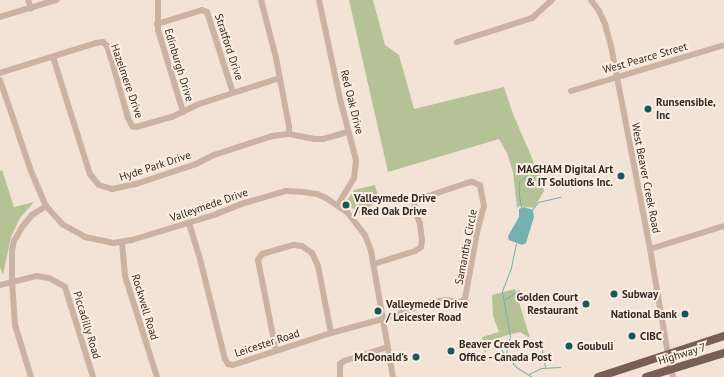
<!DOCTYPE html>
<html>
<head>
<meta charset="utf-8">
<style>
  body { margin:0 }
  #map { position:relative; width:724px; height:377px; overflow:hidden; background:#f2e3d6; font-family:"PT Sans",sans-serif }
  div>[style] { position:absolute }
  .green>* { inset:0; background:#b5c296 }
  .water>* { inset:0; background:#74b1b0 }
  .stream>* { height:1px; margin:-0.5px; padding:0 0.5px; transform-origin:0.5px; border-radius:0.5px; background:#74b1b0 }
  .minor>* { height:6px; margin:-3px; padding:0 3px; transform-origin:3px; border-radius:3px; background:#cbb2a2 }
  .major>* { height:8px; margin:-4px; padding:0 4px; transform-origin:4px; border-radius:4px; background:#785e55 }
  .dots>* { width:11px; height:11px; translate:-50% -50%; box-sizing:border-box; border:2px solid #faeee2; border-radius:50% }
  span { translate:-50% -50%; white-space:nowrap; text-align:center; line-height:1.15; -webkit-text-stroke:4px #faeee2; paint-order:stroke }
  .street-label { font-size:11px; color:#352925 }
  .poi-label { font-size:11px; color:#352925; font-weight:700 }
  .left { translate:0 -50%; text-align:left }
  .right { translate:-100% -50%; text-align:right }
</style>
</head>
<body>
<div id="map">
  <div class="green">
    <i style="clip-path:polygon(349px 0,373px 0,385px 45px,399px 55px,414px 109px,504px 87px,513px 114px,541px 179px,544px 191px,534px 208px,519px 206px,517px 208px,513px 172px,507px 153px,499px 139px,388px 172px)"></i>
    <i style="clip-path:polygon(2px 170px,14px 207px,34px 202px,20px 218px,11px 237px,3px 275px,0 267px,0 171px)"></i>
    <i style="clip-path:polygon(375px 185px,379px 200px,359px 214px,346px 202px,354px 190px)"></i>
    <i style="clip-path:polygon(515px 289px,530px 338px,520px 332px,504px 336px,492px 341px,485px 353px,482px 337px,499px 332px,493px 316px,492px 295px)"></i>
  </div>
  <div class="water">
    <i style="clip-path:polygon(524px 207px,533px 210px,534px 217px,526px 243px,522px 245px,509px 240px,508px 236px,519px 217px,519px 209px)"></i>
  </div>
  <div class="stream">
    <i style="left:521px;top:207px;width:11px;rotate:-100deg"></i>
    <i style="left:519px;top:196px;width:14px;rotate:-90deg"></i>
    <i style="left:519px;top:182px;width:12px;rotate:-42deg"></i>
    <i style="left:528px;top:174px;width:6px;rotate:-72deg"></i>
    <i style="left:532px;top:210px;width:10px;rotate:-53deg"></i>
    <i style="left:538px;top:202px;width:23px;rotate:-13deg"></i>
    <i style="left:504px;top:300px;width:18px;rotate:-34deg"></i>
    <i style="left:486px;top:342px;width:13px;rotate:18deg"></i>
    <i style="left:498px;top:346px;width:28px;rotate:49deg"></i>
    <i style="left:516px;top:367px;width:19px;rotate:32deg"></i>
    <i style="left:542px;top:350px;width:17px;rotate:80deg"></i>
    <i style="left:506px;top:353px;width:17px;rotate:-77deg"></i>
    <i style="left:510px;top:336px;width:46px;rotate:-100.1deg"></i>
    <i style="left:502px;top:291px;width:26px;rotate:-69deg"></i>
    <i style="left:511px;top:267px;width:24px;rotate:-78deg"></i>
    <i style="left:529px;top:374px;width:13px;rotate:-27deg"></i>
    <i style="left:541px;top:368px;width:19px;rotate:-3deg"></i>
  </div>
  <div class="minor">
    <i style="left:28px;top:0;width:9px;rotate:69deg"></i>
    <i style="left:158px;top:0;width:30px;rotate:90deg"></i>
    <i style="left:158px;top:30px;width:86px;rotate:73deg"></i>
    <i style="left:261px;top:0;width:60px;rotate:75.5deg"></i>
    <i style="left:276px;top:58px;width:69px;rotate:79.2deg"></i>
    <i style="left:289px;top:126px;width:8px;rotate:90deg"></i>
    <i style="left:319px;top:0;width:101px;rotate:78deg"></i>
    <i style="left:340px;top:99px;width:63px;rotate:75.3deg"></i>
    <i style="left:356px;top:160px;width:18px;rotate:96deg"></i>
    <i style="left:354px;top:178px;width:31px;rotate:121deg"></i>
    <i style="left:591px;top:0;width:14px;rotate:54deg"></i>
    <i style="left:599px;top:11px;width:14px;rotate:65deg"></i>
    <i style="left:605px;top:24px;width:23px;rotate:75deg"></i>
    <i style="left:611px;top:46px;width:207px;rotate:79.1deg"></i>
    <i style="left:650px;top:249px;width:107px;rotate:80.3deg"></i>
    <i style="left:668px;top:354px;width:24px;rotate:78deg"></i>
    <i style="left:0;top:17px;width:59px;rotate:-16.9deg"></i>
    <i style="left:157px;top:24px;width:47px;rotate:-17.3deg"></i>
    <i style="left:202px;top:10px;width:5px;rotate:22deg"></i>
    <i style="left:207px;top:12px;width:85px;rotate:72.2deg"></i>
    <i style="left:457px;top:42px;width:79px;rotate:-17.7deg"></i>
    <i style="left:532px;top:18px;width:27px;rotate:-42deg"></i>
    <i style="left:53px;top:57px;width:123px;rotate:72.5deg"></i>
    <i style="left:90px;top:174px;width:14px;rotate:51deg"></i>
    <i style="left:99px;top:185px;width:14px;rotate:17deg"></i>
    <i style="left:112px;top:189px;width:25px;rotate:-12deg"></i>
    <i style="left:136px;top:184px;width:63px;rotate:-18.4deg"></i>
    <i style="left:196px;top:164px;width:20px;rotate:-27deg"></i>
    <i style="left:214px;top:155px;width:61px;rotate:-18.1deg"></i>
    <i style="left:272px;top:136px;width:17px;rotate:-7deg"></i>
    <i style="left:289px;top:134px;width:26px;rotate:11deg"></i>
    <i style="left:315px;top:139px;width:8px"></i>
    <i style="left:323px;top:139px;width:26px;rotate:-16deg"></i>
    <i style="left:0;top:73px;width:101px;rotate:-17.4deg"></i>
    <i style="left:96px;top:43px;width:7px;rotate:-8deg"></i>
    <i style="left:103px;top:42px;width:6px;rotate:45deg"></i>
    <i style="left:107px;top:46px;width:13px;rotate:72deg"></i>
    <i style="left:111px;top:58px;width:62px;rotate:74.2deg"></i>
    <i style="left:128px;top:118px;width:9px;rotate:63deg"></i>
    <i style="left:132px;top:126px;width:4px;rotate:14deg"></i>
    <i style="left:136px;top:127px;width:37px;rotate:-16deg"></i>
    <i style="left:172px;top:117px;width:30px;rotate:-26deg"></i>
    <i style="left:199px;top:104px;width:85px;rotate:-17.8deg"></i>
    <i style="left:0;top:80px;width:96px;rotate:71.2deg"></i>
    <i style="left:31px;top:171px;width:38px;rotate:67deg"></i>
    <i style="left:46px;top:206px;width:24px;rotate:48deg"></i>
    <i style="left:62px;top:224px;width:26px;rotate:29deg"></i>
    <i style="left:85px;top:237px;width:29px;rotate:12deg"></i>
    <i style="left:113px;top:243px;width:19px;rotate:-9deg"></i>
    <i style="left:132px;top:240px;width:86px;rotate:-17deg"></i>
    <i style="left:214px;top:215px;width:29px;rotate:-22deg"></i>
    <i style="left:241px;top:204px;width:47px;rotate:-16.1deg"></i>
    <i style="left:286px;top:191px;width:17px;rotate:3deg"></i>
    <i style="left:303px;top:192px;width:14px;rotate:8deg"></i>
    <i style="left:317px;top:194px;width:10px;rotate:24deg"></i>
    <i style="left:326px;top:198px;width:25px;rotate:34deg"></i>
    <i style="left:347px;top:212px;width:29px;rotate:52deg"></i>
    <i style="left:365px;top:235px;width:17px;rotate:69deg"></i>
    <i style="left:371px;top:251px;width:128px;rotate:80.1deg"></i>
    <i style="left:571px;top:91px;width:160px;rotate:-16.7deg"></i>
    <i style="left:189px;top:223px;width:34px;rotate:73deg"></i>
    <i style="left:199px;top:255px;width:107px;rotate:76deg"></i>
    <i style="left:225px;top:359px;width:6px;rotate:59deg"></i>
    <i style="left:228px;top:364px;width:5px;rotate:11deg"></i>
    <i style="left:233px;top:365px;width:103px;rotate:-18.1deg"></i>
    <i style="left:331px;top:333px;width:54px;rotate:-15.1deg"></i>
    <i style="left:383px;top:319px;width:52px;rotate:-19.1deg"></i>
    <i style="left:432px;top:302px;width:14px;rotate:-8deg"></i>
    <i style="left:446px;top:300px;width:14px;rotate:8deg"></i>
    <i style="left:460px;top:302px;width:6px;rotate:-31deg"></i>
    <i style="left:465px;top:299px;width:68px;rotate:-79.8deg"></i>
    <i style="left:477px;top:232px;width:27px;rotate:-75deg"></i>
    <i style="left:484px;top:206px;width:21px;rotate:-101deg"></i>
    <i style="left:480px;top:185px;width:9px;rotate:-159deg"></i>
    <i style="left:472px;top:182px;width:5px;rotate:169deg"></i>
    <i style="left:467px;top:183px;width:54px;rotate:161.6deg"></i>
    <i style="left:416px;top:200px;width:8px;rotate:104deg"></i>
    <i style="left:414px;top:208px;width:17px;rotate:69deg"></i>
    <i style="left:420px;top:224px;width:17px;rotate:83deg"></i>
    <i style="left:422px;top:241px;width:6px;rotate:99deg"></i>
    <i style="left:421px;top:247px;width:7px;rotate:146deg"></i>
    <i style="left:415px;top:251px;width:43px;rotate:162.4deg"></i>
    <i style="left:122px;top:242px;width:34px;rotate:85deg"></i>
    <i style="left:125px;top:276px;width:106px;rotate:72.4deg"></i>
    <i style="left:650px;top:249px;width:77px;rotate:-17.3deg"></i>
    <i style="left:0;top:285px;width:37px;rotate:-14deg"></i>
    <i style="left:36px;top:276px;width:13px;rotate:9deg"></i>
    <i style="left:49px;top:278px;width:18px;rotate:29deg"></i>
    <i style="left:65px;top:287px;width:94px;rotate:72.7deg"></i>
    <i style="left:276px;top:351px;width:93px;rotate:-101.2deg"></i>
    <i style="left:258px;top:260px;width:7px;rotate:-56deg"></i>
    <i style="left:262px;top:254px;width:33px;rotate:-16deg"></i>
    <i style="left:294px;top:245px;width:8px;rotate:7deg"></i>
    <i style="left:302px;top:246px;width:12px;rotate:35deg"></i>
    <i style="left:312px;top:253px;width:14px;rotate:65deg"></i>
    <i style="left:318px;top:266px;width:68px;rotate:79deg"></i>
    <i style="left:31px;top:377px;width:54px;rotate:-107.1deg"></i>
    <i style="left:15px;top:325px;width:44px;rotate:-93.9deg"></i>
    <i style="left:12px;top:281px;width:31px;rotate:-90deg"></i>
    <i style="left:12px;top:250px;width:9px;rotate:-77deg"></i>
    <i style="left:14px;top:241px;width:16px;rotate:-60deg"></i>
    <i style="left:22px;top:227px;width:16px;rotate:-50deg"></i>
    <i style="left:32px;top:215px;width:17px;rotate:-33deg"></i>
    <i style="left:340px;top:377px;width:13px;rotate:-90deg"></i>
    <i style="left:340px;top:364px;width:5px;rotate:-37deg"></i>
    <i style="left:344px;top:361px;width:46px;rotate:-17.7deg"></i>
  </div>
  <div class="major">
    <i style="left:598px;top:377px;width:133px;rotate:-18deg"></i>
    <i style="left:646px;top:377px;width:82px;rotate:-17.1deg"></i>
  </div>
  <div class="dots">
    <i style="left:648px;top:109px;background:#185858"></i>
    <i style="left:621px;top:176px;background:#185858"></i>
    <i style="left:346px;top:205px;background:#185858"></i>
    <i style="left:614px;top:294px;background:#185858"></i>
    <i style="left:586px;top:304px;background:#185858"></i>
    <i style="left:378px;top:311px;background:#185858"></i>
    <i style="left:685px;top:314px;background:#185858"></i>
    <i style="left:632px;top:336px;background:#185858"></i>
    <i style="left:569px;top:346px;background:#185858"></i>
    <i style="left:451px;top:351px;background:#185858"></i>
    <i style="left:416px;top:357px;background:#185858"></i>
  </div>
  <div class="street-label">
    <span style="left:229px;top:47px;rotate:72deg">Stratford Drive</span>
    <span style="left:645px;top:58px;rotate:-16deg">West Pearce Street</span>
    <span style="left:179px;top:65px;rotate:73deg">Edinburgh Drive</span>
    <span style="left:127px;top:81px;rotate:71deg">Hazelmere Drive</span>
    <span style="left:352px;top:102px;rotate:76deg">Red Oak Drive</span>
    <span style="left:155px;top:166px;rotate:-18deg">Hyde Park Drive</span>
    <span style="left:646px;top:178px;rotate:79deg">West Beaver Creek Road</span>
    <span style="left:209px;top:205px;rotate:-19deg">Valleymede Drive</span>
    <span style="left:466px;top:247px;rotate:-79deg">Samantha Circle</span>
    <span style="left:145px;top:307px;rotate:73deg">Rockwell Road</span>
    <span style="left:87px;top:325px;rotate:73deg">Piccadilly Road</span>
    <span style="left:267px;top:343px;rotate:-18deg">Leicester Road</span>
    <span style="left:682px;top:354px;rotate:-17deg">Highway 7</span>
  </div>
  <div class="poi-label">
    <span class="left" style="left:656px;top:109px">Runsensible,<br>Inc</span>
    <span class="right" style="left:613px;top:176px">MAGHAM Digital Art<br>&amp; IT Solutions Inc.</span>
    <span class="left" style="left:354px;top:205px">Valleymede Drive<br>/ Red Oak Drive</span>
    <span class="left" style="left:622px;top:294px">Subway</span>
    <span class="right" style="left:578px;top:304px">Golden Court<br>Restaurant</span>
    <span class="left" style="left:386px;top:311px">Valleymede Drive<br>/ Leicester Road</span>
    <span class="right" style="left:677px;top:314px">National Bank</span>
    <span class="left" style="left:640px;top:336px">CIBC</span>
    <span class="left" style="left:459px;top:351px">Beaver Creek Post<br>Office - Canada Post</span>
    <span class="left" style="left:577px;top:346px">Goubuli</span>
    <span class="right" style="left:408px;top:357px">McDonald's</span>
  </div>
</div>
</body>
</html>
